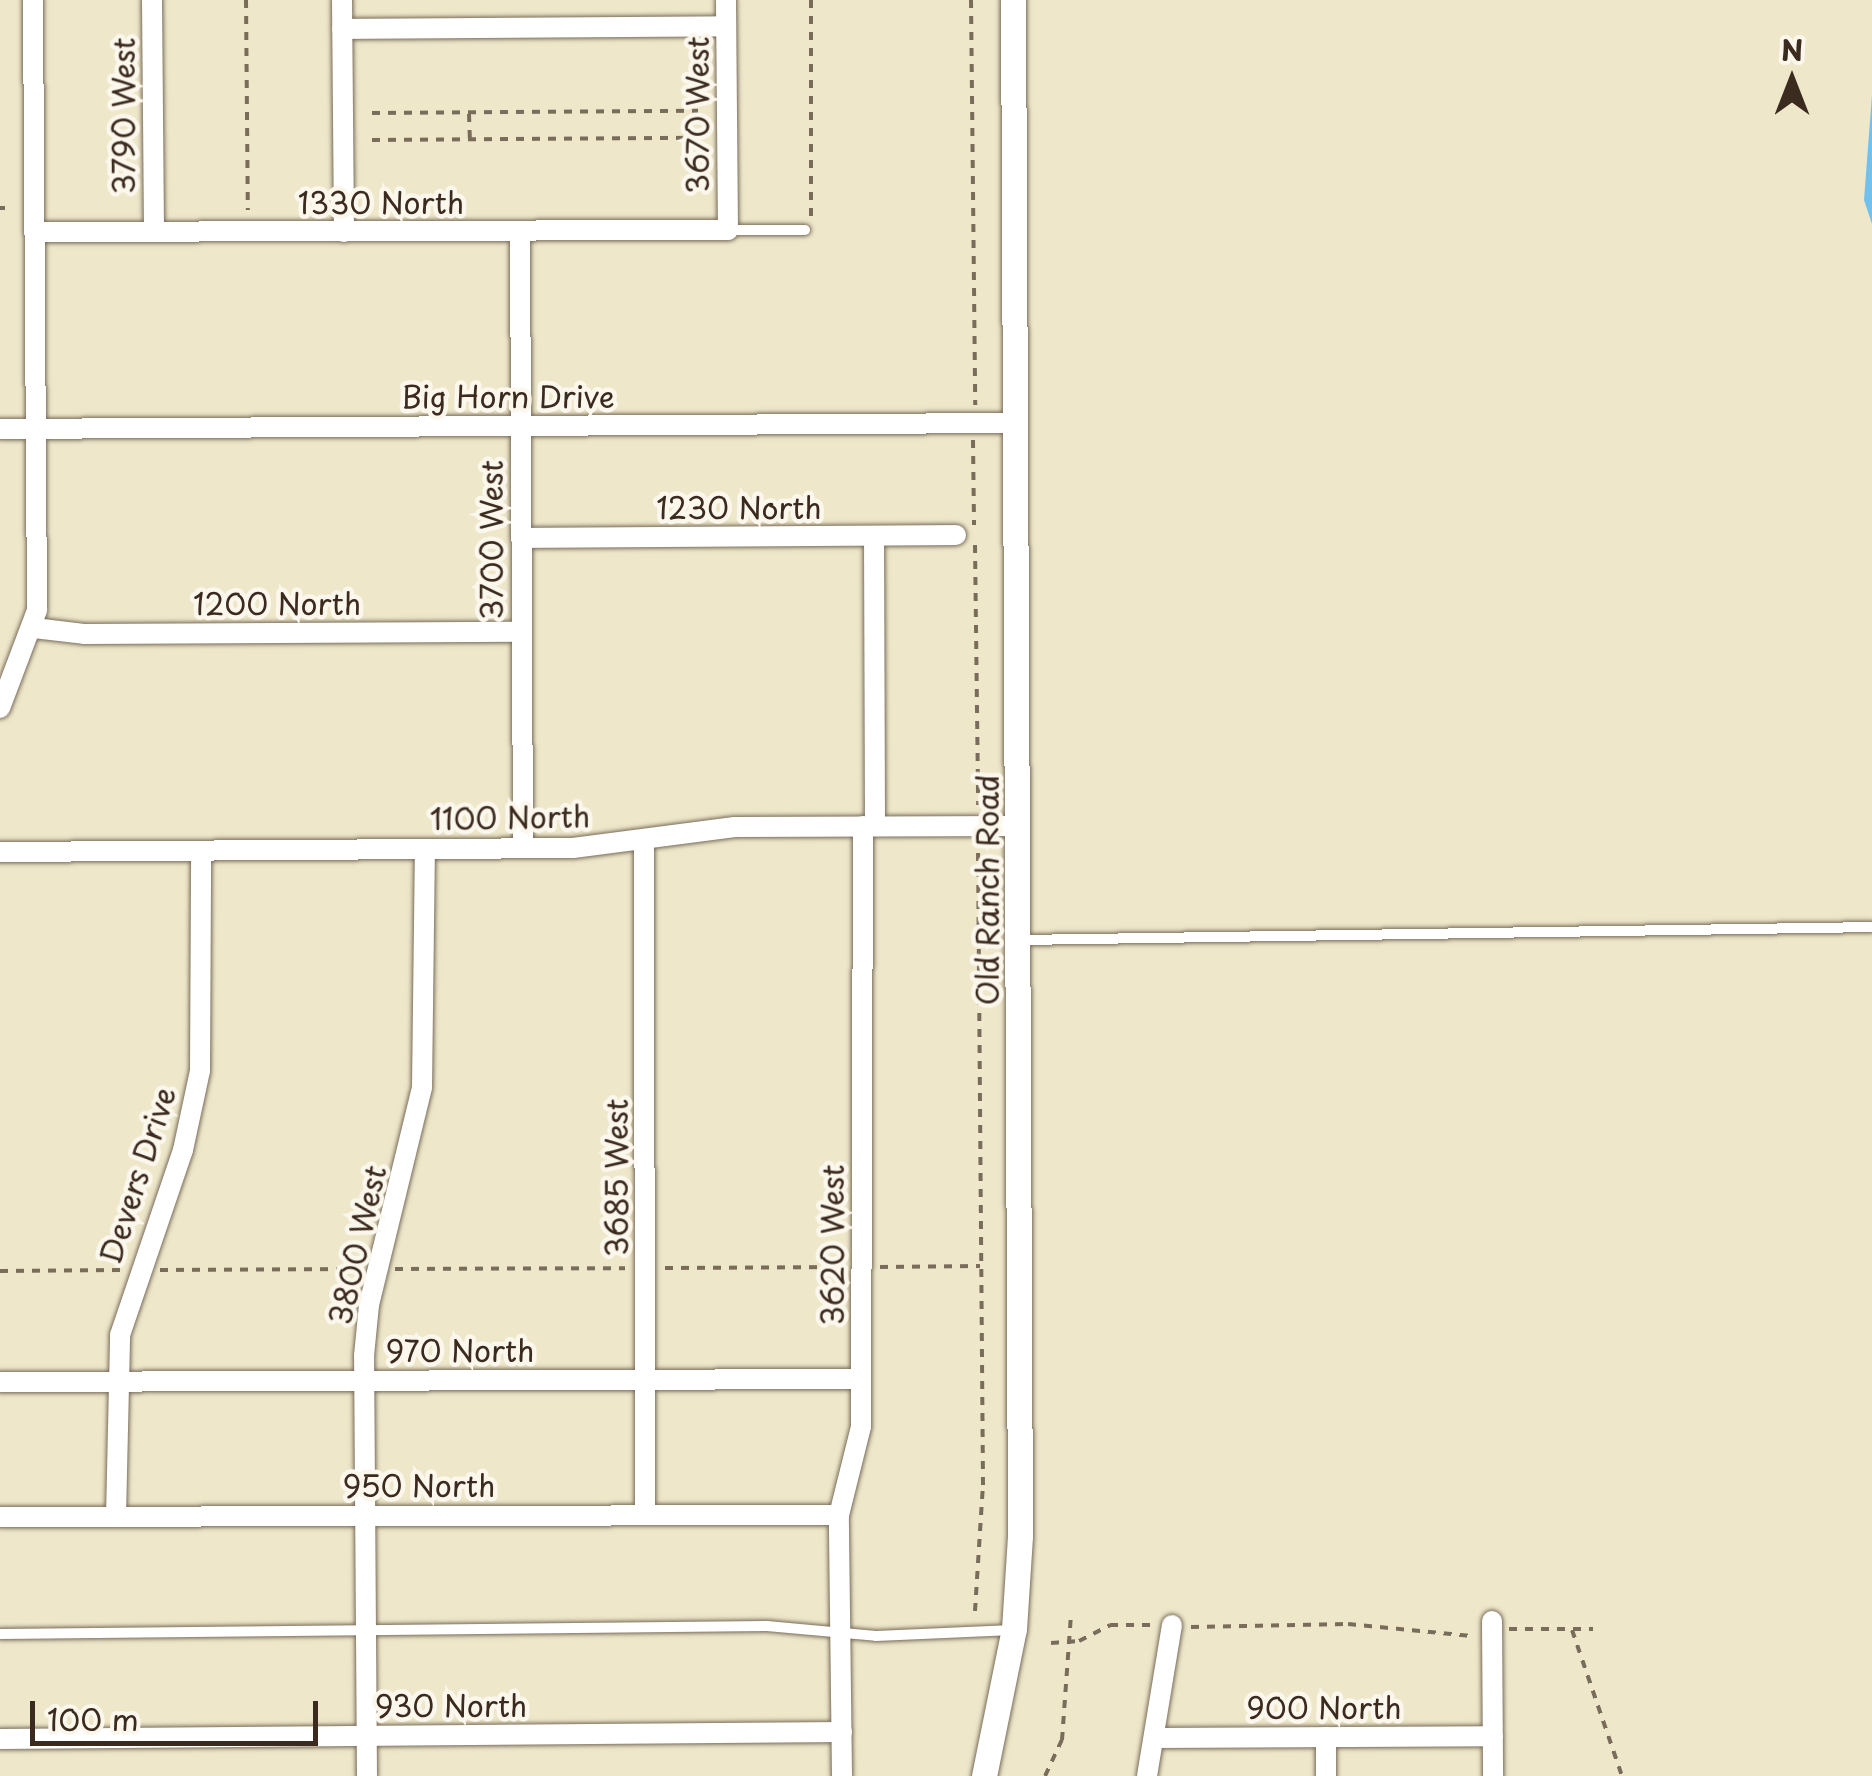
<!DOCTYPE html>
<html>
<head>
<meta charset="utf-8">
<style>
  body { margin:0 }
  #map { position:relative; width:1872px; height:1776px; overflow:hidden; background:#eee7ca; font-family:"Playpen Sans",sans-serif }
  div>[style] { position:absolute }
  .water>* { inset:0; background:#71c1ec }
  .path>* { height:4px; margin-top:-2px; transform-origin:0; background:repeating-linear-gradient(90deg,#7a6c5a 0 8px,transparent 0 16px) }
  .roads { filter:drop-shadow(0 0 2px #7a6c5a) drop-shadow(0 0 2px #7a6c5a) }
  .service>* { height:10px; margin:-5px; padding:0 5px; transform-origin:5px; border-radius:5px; background:#fff }
  .minor>* { height:20px; margin:-10px; padding:0 10px; transform-origin:10px; border-radius:10px; background:#fff }
  .tertiary>* { height:25px; margin:-12.5px; padding:0 12.5px; transform-origin:12.5px; border-radius:12.5px; background:#fff }
  span { translate:-50% -50%; white-space:nowrap; text-align:center; line-height:1.15; -webkit-text-stroke:9px #fbf7ec; paint-order:stroke }
  .street-label { font-size:30px; color:#3b2a1e }
  .north { position:absolute; left:1742px; top:30px; width:100px; height:100px; -webkit-text-stroke:8px #fbf7ec; paint-order:stroke; rotate:0deg; font-size:28px; font-weight:700; line-height:40px; text-align:center; color:#3b2a1e }
  .north::after { content:''; display:block; margin:auto; width:35px; height:45px; background:#3b2a1e; clip-path:polygon(50% 0,100% 100%,50% 72%,0 100%) }
  .scale { position:absolute; left:30px; top:1701px; width:288px; height:45px; box-sizing:border-box; border:5px solid #3b2a1e; border-top:0; padding-left:12px; font-size:30px; line-height:35px; white-space:nowrap; color:#3b2a1e; -webkit-text-stroke:8px #fbf7ec; paint-order:stroke }
</style>
</head>
<body>
<div id="map">
  <div class="water">
    <i style="clip-path:polygon(1872px 95px,1872px 224px,1864px 200px)"></i>
  </div>
  <div class="path">
    <i style="left:246px;top:0;width:210px;rotate:89.5deg"></i>
    <i style="left:811px;top:0;width:220px;rotate:90deg"></i>
    <i style="left:971px;top:0;width:405px;rotate:89.4deg"></i>
    <i style="left:372px;top:113px;width:326px;rotate:-0.4deg"></i>
    <i style="left:469px;top:114px;width:25px;rotate:88deg"></i>
    <i style="left:372px;top:140px;width:326px;rotate:-0.4deg"></i>
    <i style="left:0;top:208px;width:5px"></i>
    <i style="left:973px;top:440px;width:85px;rotate:89.3deg"></i>
    <i style="left:975px;top:545px;width:260px;rotate:89.3deg"></i>
    <i style="left:880px;top:1267px;width:100px;rotate:-0.6deg"></i>
    <i style="left:665px;top:1268px;width:180px;rotate:-0.3deg"></i>
    <i style="left:395px;top:1269px;width:230px;rotate:-0.2deg"></i>
    <i style="left:160px;top:1270px;width:200px;rotate:-0.3deg"></i>
    <i style="left:0;top:1271px;width:120px;rotate:-0.5deg"></i>
    <i style="left:975px;top:1611px;width:126px;rotate:-86.4deg"></i>
    <i style="left:983px;top:1485px;width:640px;rotate:-90.45deg"></i>
    <i style="left:1191px;top:1627px;width:157px;rotate:-1.1deg"></i>
    <i style="left:1348px;top:1624px;width:124px;rotate:5.6deg"></i>
    <i style="left:1509px;top:1629px;width:84px"></i>
    <i style="left:1572px;top:1630px;width:154px;rotate:71.1deg"></i>
    <i style="left:1051px;top:1643px;width:28px;rotate:-4deg"></i>
    <i style="left:1079px;top:1641px;width:35px;rotate:-27deg"></i>
    <i style="left:1110px;top:1625px;width:42px"></i>
    <i style="left:1045px;top:1776px;width:40px;rotate:-65deg"></i>
    <i style="left:1062px;top:1740px;width:125px;rotate:-85.9deg"></i>
  </div>
  <div class="roads">
    <div class="service">
      <i style="left:728px;top:230px;width:77px"></i>
      <i style="left:1020px;top:940px;width:852px;rotate:-0.87deg"></i>
      <i style="left:0;top:1634px;width:767px;rotate:-0.6deg"></i>
      <i style="left:767px;top:1626px;width:109px;rotate:5.2deg"></i>
      <i style="left:876px;top:1636px;width:137px;rotate:-2.5deg"></i>
    </div>
    <div class="minor">
      <i style="left:152px;top:0;width:232px;rotate:89.5deg"></i>
      <i style="left:342px;top:0;width:232px;rotate:89.5deg"></i>
      <i style="left:342px;top:29px;width:384px;rotate:-0.4deg"></i>
      <i style="left:520px;top:231px;width:617px;rotate:89.72deg"></i>
      <i style="left:35px;top:232px;width:693px;rotate:-0.17deg"></i>
      <i style="left:728px;top:230px;width:230px;rotate:-90.5deg"></i>
      <i style="left:0;top:429px;width:1016px;rotate:-0.34deg"></i>
      <i style="left:874px;top:536px;width:290px;rotate:89.8deg"></i>
      <i style="left:521px;top:538px;width:435px;rotate:-0.4deg"></i>
      <i style="left:34px;top:628px;width:50px;rotate:6.8deg"></i>
      <i style="left:84px;top:634px;width:438px;rotate:-0.3deg"></i>
      <i style="left:0;top:708px;width:105px;rotate:-69.3deg"></i>
      <i style="left:37px;top:610px;width:610px;rotate:-90.38deg"></i>
      <i style="left:644px;top:843px;width:671px;rotate:89.91deg"></i>
      <i style="left:0;top:852px;width:573px;rotate:-0.4deg"></i>
      <i style="left:573px;top:848px;width:163px;rotate:-7.4deg"></i>
      <i style="left:735px;top:827px;width:284px;rotate:-0.2deg"></i>
      <i style="left:0;top:1382px;width:861px;rotate:-0.2deg"></i>
      <i style="left:0;top:1517px;width:839px;rotate:-0.14deg"></i>
      <i style="left:116px;top:1517px;width:182px;rotate:-88.7deg"></i>
      <i style="left:120px;top:1335px;width:195px;rotate:-71.2deg"></i>
      <i style="left:183px;top:1150px;width:81px;rotate:-77.9deg"></i>
      <i style="left:200px;top:1071px;width:220px;rotate:-89.7deg"></i>
      <i style="left:1492px;top:1621px;width:155px;rotate:89.6deg"></i>
      <i style="left:1326px;top:1737px;width:39px;rotate:90deg"></i>
      <i style="left:1155px;top:1738px;width:338px;rotate:-0.3deg"></i>
      <i style="left:0;top:1739px;width:842px;rotate:-0.48deg"></i>
      <i style="left:367px;top:1776px;width:420px;rotate:-90.4deg"></i>
      <i style="left:364px;top:1356px;width:51px;rotate:-84.4deg"></i>
      <i style="left:369px;top:1305px;width:223px;rotate:-76.3deg"></i>
      <i style="left:422px;top:1088px;width:239px;rotate:-89.3deg"></i>
      <i style="left:842px;top:1776px;width:261px;rotate:-90.7deg"></i>
      <i style="left:839px;top:1515px;width:91px;rotate:-76deg"></i>
      <i style="left:861px;top:1427px;width:601px;rotate:-89.81deg"></i>
      <i style="left:1147px;top:1776px;width:153px;rotate:-80.6deg"></i>
    </div>
    <div class="tertiary">
      <i style="left:984px;top:1776px;width:150px;rotate:-78.5deg"></i>
      <i style="left:1014px;top:1629px;width:93px;rotate:-86.3deg"></i>
      <i style="left:1020px;top:1536px;width:1536px;rotate:-90.26deg"></i>
    </div>
  </div>
  <div class="street-label">
    <span style="left:697px;top:115px;rotate:-90deg">3670 West</span>
    <span style="left:123px;top:116px;rotate:-90deg">3790 West</span>
    <span style="left:381px;top:202px">1330 North</span>
    <span style="left:508px;top:396px">Big Horn Drive</span>
    <span style="left:739px;top:507px">1230 North</span>
    <span style="left:491px;top:540px;rotate:-90deg">3700 West</span>
    <span style="left:277px;top:603px">1200 North</span>
    <span style="left:510px;top:817px;rotate:-1deg">1100 North</span>
    <span style="left:987px;top:890px;rotate:-90deg">Old Ranch Road</span>
    <span style="left:137px;top:1175px;rotate:-72deg">Devers Drive</span>
    <span style="left:616px;top:1178px;rotate:-90deg">3685 West</span>
    <span style="left:357px;top:1245px;rotate:-77deg">3800 West</span>
    <span style="left:832px;top:1245px;rotate:-90deg">3620 West</span>
    <span style="left:460px;top:1350px">970 North</span>
    <span style="left:419px;top:1485px">950 North</span>
    <span style="left:451px;top:1705px">930 North</span>
    <span style="left:1324px;top:1707px">900 North</span>
  </div>
  <div class="north">N</div>
  <div class="scale">100 m</div>
</div>
</body>
</html>
